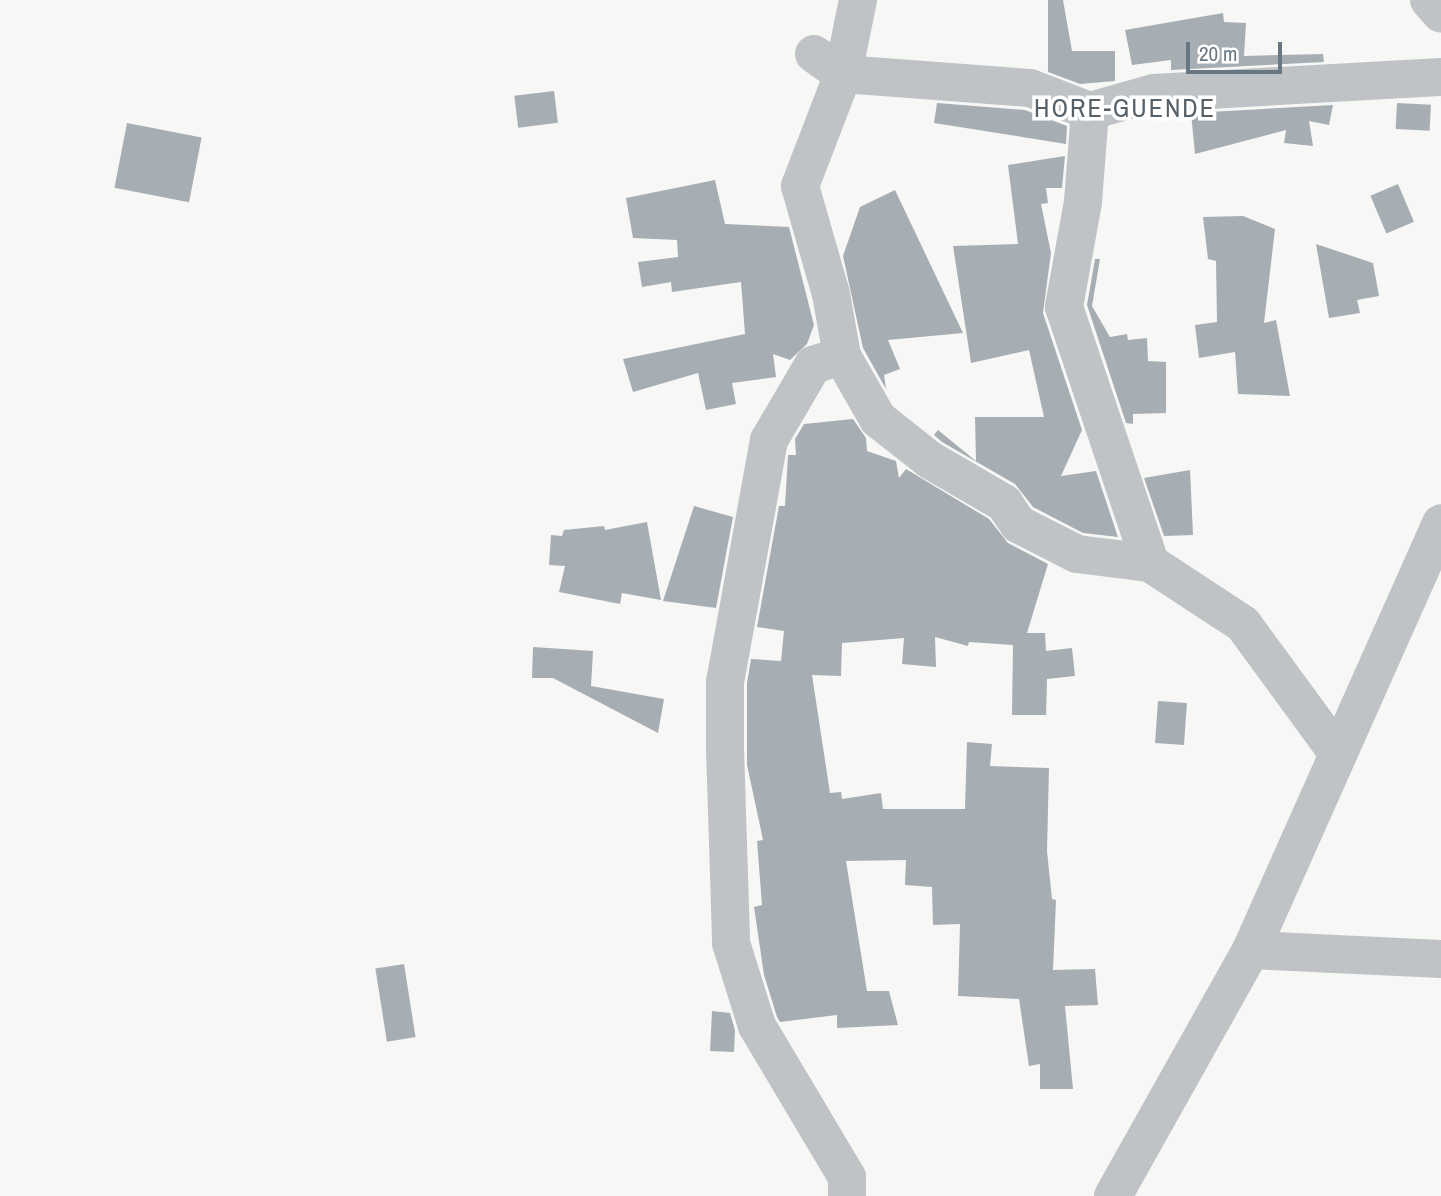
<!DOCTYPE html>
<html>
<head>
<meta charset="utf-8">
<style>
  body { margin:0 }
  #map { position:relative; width:1441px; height:1196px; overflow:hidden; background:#f7f7f5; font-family:"Archivo Narrow",sans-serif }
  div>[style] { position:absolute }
  .building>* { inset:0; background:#a7aeb3; transform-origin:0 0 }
  .minor>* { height:38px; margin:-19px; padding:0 19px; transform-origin:19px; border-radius:19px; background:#bfc3c6 }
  span { translate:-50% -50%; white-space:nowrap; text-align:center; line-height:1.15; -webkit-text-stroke:7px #fff; paint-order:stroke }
  .quarter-label { font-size:26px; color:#566068; letter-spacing:2px }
  .scale { position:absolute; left:1186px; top:42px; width:96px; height:32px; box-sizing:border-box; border:4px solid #697783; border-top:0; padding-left:9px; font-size:21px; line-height:24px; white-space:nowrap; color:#697783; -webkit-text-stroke:5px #fff; paint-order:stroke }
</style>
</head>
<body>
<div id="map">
  <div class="building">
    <i style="clip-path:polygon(1048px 0,1063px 0,1072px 51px,1115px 51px,1115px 81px,1080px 84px,1048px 72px)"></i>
    <i style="clip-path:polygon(1223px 13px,1224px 22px,1246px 23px,1244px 56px,1323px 54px,1324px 62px,1171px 70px,1171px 60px,1132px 65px,1125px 30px)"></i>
    <i style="left:554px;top:91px;width:32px;height:40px;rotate:83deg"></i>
    <i style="clip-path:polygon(937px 103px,1025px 110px,1067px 126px,1066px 144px,934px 123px)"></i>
    <i style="left:1397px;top:103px;width:34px;height:26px;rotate:3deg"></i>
    <i style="clip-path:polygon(1333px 105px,1329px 125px,1309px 121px,1313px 146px,1284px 143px,1286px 130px,1195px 154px,1191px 113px)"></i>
    <i style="left:127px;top:123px;width:76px;height:66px;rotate:11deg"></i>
    <i style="clip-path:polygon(1065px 156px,1062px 188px,1046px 188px,1048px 203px,1041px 204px,1051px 253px,1043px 313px,1082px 430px,1061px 476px,1096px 471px,1118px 537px,1083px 533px,1033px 507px,1015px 484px,942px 442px,934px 435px,938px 430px,976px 461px,975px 417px,1044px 417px,1029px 350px,971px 363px,953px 246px,1018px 244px,1008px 165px)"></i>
    <i style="clip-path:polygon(715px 180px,725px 224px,789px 227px,814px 325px,807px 344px,790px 360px,773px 354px,776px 377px,732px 383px,736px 404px,706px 410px,698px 373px,633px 392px,623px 359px,745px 334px,741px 282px,672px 292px,671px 282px,642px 287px,638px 262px,678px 257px,677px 240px,633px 238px,626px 198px)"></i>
    <i style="left:1398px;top:184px;width:41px;height:30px;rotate:67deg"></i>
    <i style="clip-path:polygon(895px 190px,963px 333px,888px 340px,900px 369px,884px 375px,886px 389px,863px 348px,843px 256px,860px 207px)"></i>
    <i style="clip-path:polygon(1243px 216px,1275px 229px,1264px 323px,1276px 320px,1290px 396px,1238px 394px,1235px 352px,1199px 358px,1195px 325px,1217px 322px,1216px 261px,1208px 259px,1203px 217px)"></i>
    <i style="clip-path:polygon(1316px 244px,1373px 263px,1379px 296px,1357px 300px,1360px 313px,1329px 318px)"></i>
    <i style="clip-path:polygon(1095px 259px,1100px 259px,1092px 306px,1110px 337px,1127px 334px,1128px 340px,1147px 338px,1148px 361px,1166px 362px,1166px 413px,1133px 414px,1133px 424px,1126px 423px,1087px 305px)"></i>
    <i style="clip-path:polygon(853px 419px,866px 438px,867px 451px,896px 461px,899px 478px,906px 469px,989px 519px,1008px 543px,1048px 564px,1027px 633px,1045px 633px,1046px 651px,1072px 648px,1075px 676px,1047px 679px,1046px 715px,1012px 715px,1013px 645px,969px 642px,968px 646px,935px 637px,936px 667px,902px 664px,904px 638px,842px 643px,841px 676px,812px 675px,830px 793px,841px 792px,842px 799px,881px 793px,883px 809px,965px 809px,967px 742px,992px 744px,990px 766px,1049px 768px,1047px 851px,1052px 899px,1056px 900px,1053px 970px,1095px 969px,1098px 1005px,1065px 1006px,1073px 1089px,1040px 1089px,1040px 1064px,1029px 1066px,1019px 999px,958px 996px,960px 924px,933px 925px,932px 887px,905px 885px,906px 860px,846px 861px,867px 991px,889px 991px,898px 1025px,837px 1028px,837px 1015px,780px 1022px,777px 1017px,764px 975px,754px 907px,762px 905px,757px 841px,763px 840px,747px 765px,747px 683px,751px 659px,781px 661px,784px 631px,757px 627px,779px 506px,785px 506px,788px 455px,796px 455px,795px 439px,804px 424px)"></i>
    <i style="clip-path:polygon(1190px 470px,1193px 535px,1164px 536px,1144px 478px)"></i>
    <i style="clip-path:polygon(694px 506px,733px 517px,716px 608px,663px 601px)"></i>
    <i style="clip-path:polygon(647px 522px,661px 600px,622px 593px,620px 604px,559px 592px,565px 566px,549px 565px,551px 535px,562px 536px,564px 530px,604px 526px,605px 530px)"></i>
    <i style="clip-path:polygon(533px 647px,593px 651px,591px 686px,664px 699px,658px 733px,553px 678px,532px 678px)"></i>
    <i style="left:1158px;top:701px;width:29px;height:42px;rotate:4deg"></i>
    <i style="left:404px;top:964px;width:74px;height:29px;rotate:81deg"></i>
    <i style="clip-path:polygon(712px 1011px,730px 1013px,735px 1030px,734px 1052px,710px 1051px)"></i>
  </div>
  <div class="minor">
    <i style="left:858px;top:0;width:76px;rotate:101.5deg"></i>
    <i style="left:843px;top:74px;width:120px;rotate:111deg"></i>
    <i style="left:800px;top:186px;width:112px;rotate:74deg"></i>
    <i style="left:831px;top:294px;width:63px;rotate:79.9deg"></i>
    <i style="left:842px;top:356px;width:73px;rotate:60.3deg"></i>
    <i style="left:878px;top:419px;width:66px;rotate:38.3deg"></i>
    <i style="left:930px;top:460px;width:86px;rotate:30.2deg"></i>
    <i style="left:1004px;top:503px;width:25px;rotate:56deg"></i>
    <i style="left:1018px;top:524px;width:66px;rotate:27deg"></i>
    <i style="left:1077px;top:554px;width:74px;rotate:7deg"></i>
    <i style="left:1150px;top:563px;width:111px;rotate:33.3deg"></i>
    <i style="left:1243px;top:624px;width:161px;rotate:53.8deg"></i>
    <i style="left:1429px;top:0;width:18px;rotate:49deg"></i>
    <i style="left:814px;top:54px;width:35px;rotate:35deg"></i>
    <i style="left:843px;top:74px;width:188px;rotate:4.3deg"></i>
    <i style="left:1030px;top:88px;width:64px;rotate:21deg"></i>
    <i style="left:1090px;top:111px;width:91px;rotate:94.4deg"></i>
    <i style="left:1083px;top:202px;width:107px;rotate:100.3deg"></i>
    <i style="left:1064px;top:307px;width:270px;rotate:71.4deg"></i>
    <i style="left:1090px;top:111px;width:66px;rotate:-15.7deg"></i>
    <i style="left:1154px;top:93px;width:287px;rotate:-3.2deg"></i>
    <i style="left:842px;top:356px;width:30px;rotate:163deg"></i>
    <i style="left:813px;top:365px;width:87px;rotate:120.4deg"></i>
    <i style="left:769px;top:440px;width:245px;rotate:100.3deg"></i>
    <i style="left:725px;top:681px;width:67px;rotate:90deg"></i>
    <i style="left:725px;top:748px;width:195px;rotate:88.2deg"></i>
    <i style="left:731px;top:943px;width:87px;rotate:72.6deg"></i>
    <i style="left:757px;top:1026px;width:176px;rotate:59.2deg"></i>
    <i style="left:847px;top:1177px;width:19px;rotate:90deg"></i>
    <i style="left:1251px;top:950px;width:190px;rotate:2.7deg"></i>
    <i style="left:1113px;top:1196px;width:282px;rotate:-60.7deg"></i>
    <i style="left:1251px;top:950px;width:467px;rotate:-66deg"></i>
  </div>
  <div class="quarter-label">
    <span style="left:1125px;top:108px">HORE-GUENDE</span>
  </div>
  <div class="scale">20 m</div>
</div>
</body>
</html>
